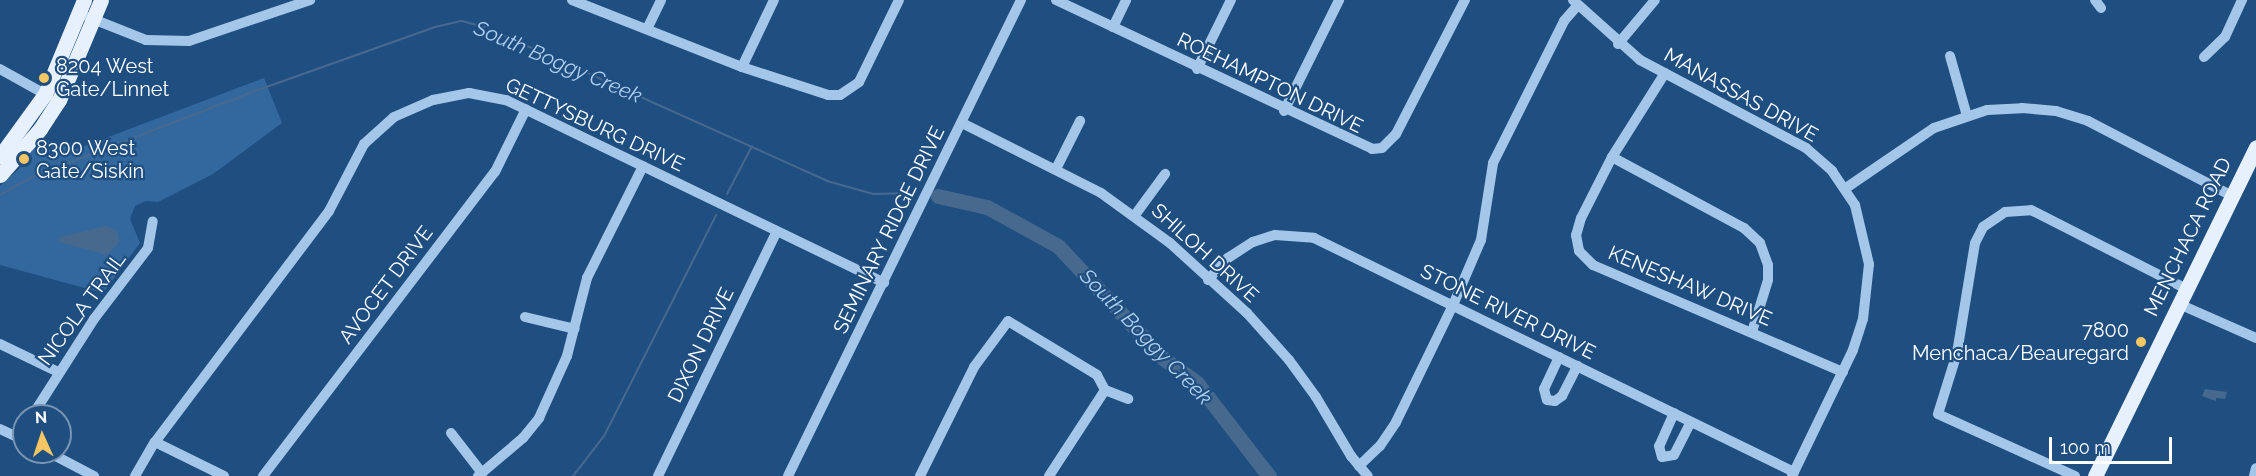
<!DOCTYPE html>
<html>
<head>
<meta charset="utf-8">
<style>
  body { margin:0 }
  #map { position:relative; width:2256px; height:476px; overflow:hidden; background:#1f4e81; font-family:Raleway,sans-serif }
  div>[style] { position:absolute }
  .green>* { inset:0; background:#33689f }
  .water>* { inset:0; background:#47698e }
  .stream>* { height:2px; margin:-1px; padding:0 1px; transform-origin:1px; border-radius:1px; background:#47698e }
  .river>* { height:15px; margin:-7.5px; padding:0 7.5px; transform-origin:7.5px; border-radius:7.5px; background:#47698e }
  .minor>* { height:10px; margin:-5px; padding:0 5px; transform-origin:5px; border-radius:5px; background:#a4c6e8 }
  .major>* { height:15px; margin:-7.5px; padding:0 7.5px; transform-origin:7.5px; border-radius:7.5px; background:#e7f1fe }
  .dots>* { width:16px; height:16px; translate:-50% -50%; box-sizing:border-box; border:3px solid #1f4e81; border-radius:50% }
  span { translate:-50% -50%; white-space:nowrap; text-align:center; line-height:1.15; -webkit-text-stroke:4.5px #1f4e81; paint-order:stroke }
  .poi-label { font-size:20px; color:#fff }
  .left { translate:0 -50%; text-align:left }
  .right { translate:-100% -50%; text-align:right }
  .street-label { font-size:20px; color:#fff }
  .water-label { font-size:21px; color:#b0d0f0; font-style:italic }
  .north { position:absolute; left:12px; top:404px; width:60px; height:60px; box-sizing:border-box; background:#1f4e81; border:2px solid #7995b3; border-radius:50%; rotate:357deg; font-size:16px; font-weight:700; line-height:24px; text-align:center; color:#fff }
  .north::after { content:''; display:block; margin:auto; width:21px; height:27px; background:#f7c664; clip-path:polygon(50% 0,100% 100%,50% 72%,0 100%) }
  .scale { position:absolute; left:2049px; top:437px; width:123px; height:27px; box-sizing:border-box; border:3px solid #fff; border-top:0; padding-left:8px; font-size:18px; line-height:21px; white-space:nowrap; color:#fff; -webkit-text-stroke:4px #1f4e81; paint-order:stroke }
</style>
</head>
<body>
<div id="map">
  <div class="green">
    <i style="clip-path:polygon(264px 78px,282px 123px,213px 174px,158px 202px,146px 201px,135px 206px,130px 219px,140px 243px,103px 293px,0 265px,0 186px,19px 169px,41px 138px,74px 150px)"></i>
  </div>
  <div class="water">
    <i style="clip-path:polygon(106px 226px,117px 231px,119px 242px,107px 255px,59px 242px,60px 237px)"></i>
    <i style="clip-path:polygon(2205px 389px,2227px 392px,2225px 399px,2216px 398px,2216px 401px,2202px 396px)"></i>
  </div>
  <div class="stream">
    <i style="left:727px;top:194px;width:54px;rotate:-62.5deg"></i>
    <i style="left:0;top:195px;width:37px;rotate:-29deg"></i>
    <i style="left:32px;top:177px;width:242px;rotate:-21.1deg"></i>
    <i style="left:258px;top:90px;width:188px;rotate:-19.6deg"></i>
    <i style="left:435px;top:27px;width:28px;rotate:-13deg"></i>
    <i style="left:462px;top:21px;width:24px;rotate:15deg"></i>
    <i style="left:485px;top:27px;width:375px;rotate:24.2deg"></i>
    <i style="left:827px;top:181px;width:48px;rotate:15.8deg"></i>
    <i style="left:873px;top:194px;width:42px;rotate:-1.4deg"></i>
    <i style="left:573px;top:476px;width:51px;rotate:-52.2deg"></i>
    <i style="left:604px;top:436px;width:248px;rotate:-63.1deg"></i>
  </div>
  <div class="river">
    <i style="left:938px;top:196px;width:50px;rotate:12.7deg"></i>
    <i style="left:987px;top:207px;width:81px;rotate:28.8deg"></i>
    <i style="left:1058px;top:246px;width:154px;rotate:46.8deg"></i>
    <i style="left:1163px;top:358px;width:42px;rotate:36.3deg"></i>
    <i style="left:1197px;top:383px;width:118px;rotate:52.3deg"></i>
  </div>
  <div class="minor">
    <i style="left:572px;top:0;width:183px;rotate:21.5deg"></i>
    <i style="left:742px;top:67px;width:90px;rotate:18deg"></i>
    <i style="left:828px;top:95px;width:12px"></i>
    <i style="left:840px;top:95px;width:23px;rotate:-34deg"></i>
    <i style="left:859px;top:82px;width:91px;rotate:-64deg"></i>
    <i style="left:1056px;top:0;width:349px;rotate:25.2deg"></i>
    <i style="left:1372px;top:149px;width:10px;rotate:-6deg"></i>
    <i style="left:1382px;top:148px;width:20px;rotate:-45deg"></i>
    <i style="left:1396px;top:134px;width:151px;rotate:-62.8deg"></i>
    <i style="left:1573px;top:0;width:90px;rotate:41.8deg"></i>
    <i style="left:1640px;top:60px;width:188px;rotate:27.9deg"></i>
    <i style="left:1806px;top:148px;width:35px;rotate:41deg"></i>
    <i style="left:1832px;top:171px;width:41px;rotate:55.9deg"></i>
    <i style="left:1855px;top:205px;width:61px;rotate:76.7deg"></i>
    <i style="left:1869px;top:264px;width:55px;rotate:96.2deg"></i>
    <i style="left:1863px;top:319px;width:33px;rotate:108deg"></i>
    <i style="left:1853px;top:350px;width:140px;rotate:115.8deg"></i>
    <i style="left:2095px;top:0;width:10px;rotate:53deg"></i>
    <i style="left:88px;top:17px;width:62px;rotate:21.6deg"></i>
    <i style="left:146px;top:40px;width:43px;rotate:1.3deg"></i>
    <i style="left:189px;top:41px;width:128px;rotate:-18.7deg"></i>
    <i style="left:1113px;top:27px;width:30px;rotate:-64deg"></i>
    <i style="left:647px;top:29px;width:32px;rotate:-64deg"></i>
    <i style="left:1618px;top:44px;width:57px;rotate:-49.9deg"></i>
    <i style="left:1950px;top:56px;width:62px;rotate:74.2deg"></i>
    <i style="left:2204px;top:57px;width:29px;rotate:-44deg"></i>
    <i style="left:2225px;top:37px;width:41px;rotate:-65.3deg"></i>
    <i style="left:742px;top:67px;width:74px;rotate:-64.5deg"></i>
    <i style="left:0;top:69px;width:51px;rotate:29.1deg"></i>
    <i style="left:1197px;top:69px;width:77px;rotate:-63.8deg"></i>
    <i style="left:1665px;top:73px;width:99px;rotate:122.2deg"></i>
    <i style="left:1612px;top:157px;width:68px;rotate:116.9deg"></i>
    <i style="left:1581px;top:218px;width:18px;rotate:106deg"></i>
    <i style="left:1576px;top:235px;width:16px;rotate:79deg"></i>
    <i style="left:1579px;top:251px;width:20px;rotate:45deg"></i>
    <i style="left:1593px;top:265px;width:272px;rotate:23.2deg"></i>
    <i style="left:1284px;top:111px;width:124px;rotate:-63.6deg"></i>
    <i style="left:962px;top:123px;width:156px;rotate:26.7deg"></i>
    <i style="left:1101px;top:193px;width:85px;rotate:35.9deg"></i>
    <i style="left:1170px;top:243px;width:104px;rotate:42.3deg"></i>
    <i style="left:1247px;top:313px;width:63px;rotate:48.2deg"></i>
    <i style="left:1289px;top:360px;width:46px;rotate:53.9deg"></i>
    <i style="left:1316px;top:397px;width:69px;rotate:59.3deg"></i>
    <i style="left:1351px;top:456px;width:26px;rotate:50deg"></i>
    <i style="left:1612px;top:157px;width:150px;rotate:28.3deg"></i>
    <i style="left:1744px;top:228px;width:22px;rotate:43deg"></i>
    <i style="left:1760px;top:243px;width:23px;rotate:70deg"></i>
    <i style="left:1768px;top:265px;width:15px;rotate:90deg"></i>
    <i style="left:1768px;top:280px;width:54px;rotate:107.1deg"></i>
    <i style="left:1056px;top:169px;width:54px;rotate:-63.4deg"></i>
    <i style="left:1846px;top:188px;width:107px;rotate:-34.3deg"></i>
    <i style="left:1934px;top:128px;width:56px;rotate:-18.8deg"></i>
    <i style="left:1987px;top:110px;width:35px;rotate:-3deg"></i>
    <i style="left:2022px;top:108px;width:34px;rotate:5deg"></i>
    <i style="left:2056px;top:111px;width:34px;rotate:17deg"></i>
    <i style="left:2088px;top:121px;width:162px;rotate:27.5deg"></i>
    <i style="left:1135px;top:215px;width:51px;rotate:-53.8deg"></i>
    <i style="left:1208px;top:280px;width:30px;rotate:-48deg"></i>
    <i style="left:1228px;top:258px;width:30px;rotate:-33deg"></i>
    <i style="left:1253px;top:242px;width:23px;rotate:-18deg"></i>
    <i style="left:1275px;top:235px;width:39px;rotate:4deg"></i>
    <i style="left:1314px;top:238px;width:534px;rotate:25.99deg"></i>
    <i style="left:2179px;top:304px;width:84px;rotate:23.8deg"></i>
    <i style="left:525px;top:317px;width:51px;rotate:13.5deg"></i>
    <i style="left:0;top:344px;width:64px;rotate:25.8deg"></i>
    <i style="left:1559px;top:357px;width:35px;rotate:115deg"></i>
    <i style="left:1544px;top:389px;width:11px;rotate:75deg"></i>
    <i style="left:1547px;top:400px;width:8px;rotate:7deg"></i>
    <i style="left:1555px;top:401px;width:9px;rotate:-36deg"></i>
    <i style="left:1562px;top:396px;width:34px;rotate:-63deg"></i>
    <i style="left:1674px;top:413px;width:36px;rotate:114deg"></i>
    <i style="left:1659px;top:446px;width:11px;rotate:75deg"></i>
    <i style="left:1662px;top:457px;width:12px;rotate:-9deg"></i>
    <i style="left:1674px;top:455px;width:37px;rotate:-63deg"></i>
    <i style="left:32px;top:416px;width:115px;rotate:-57.4deg"></i>
    <i style="left:94px;top:319px;width:89px;rotate:-52.7deg"></i>
    <i style="left:148px;top:248px;width:27px;rotate:-80deg"></i>
    <i style="left:0;top:429px;width:26px;rotate:25deg"></i>
    <i style="left:451px;top:433px;width:51px;rotate:52.2deg"></i>
    <i style="left:155px;top:442px;width:77px;rotate:26.2deg"></i>
    <i style="left:48px;top:452px;width:52px;rotate:27.6deg"></i>
    <i style="left:1359px;top:466px;width:29px;rotate:-44deg"></i>
    <i style="left:1380px;top:446px;width:29px;rotate:-56deg"></i>
    <i style="left:1396px;top:422px;width:130px;rotate:-64deg"></i>
    <i style="left:1453px;top:305px;width:71px;rotate:-66.7deg"></i>
    <i style="left:1481px;top:240px;width:78px;rotate:-81.1deg"></i>
    <i style="left:1493px;top:163px;width:159px;rotate:-63.4deg"></i>
    <i style="left:1564px;top:21px;width:21px;rotate:-49deg"></i>
    <i style="left:135px;top:476px;width:39px;rotate:-60deg"></i>
    <i style="left:155px;top:442px;width:289px;rotate:-53deg"></i>
    <i style="left:329px;top:211px;width:76px;rotate:-62.4deg"></i>
    <i style="left:364px;top:144px;width:40px;rotate:-42deg"></i>
    <i style="left:394px;top:117px;width:43px;rotate:-23.6deg"></i>
    <i style="left:433px;top:100px;width:37px;rotate:-11deg"></i>
    <i style="left:469px;top:93px;width:38px;rotate:11deg"></i>
    <i style="left:506px;top:100px;width:420px;rotate:25.8deg"></i>
    <i style="left:263px;top:476px;width:382px;rotate:-52.7deg"></i>
    <i style="left:495px;top:172px;width:70px;rotate:-63.8deg"></i>
    <i style="left:478px;top:476px;width:59px;rotate:-40.2deg"></i>
    <i style="left:523px;top:438px;width:26px;rotate:-51deg"></i>
    <i style="left:539px;top:418px;width:68px;rotate:-65.7deg"></i>
    <i style="left:567px;top:356px;width:81px;rotate:-75.6deg"></i>
    <i style="left:587px;top:278px;width:125px;rotate:-63.4deg"></i>
    <i style="left:658px;top:476px;width:272px;rotate:-64.1deg"></i>
    <i style="left:788px;top:476px;width:530px;rotate:-63.92deg"></i>
    <i style="left:920px;top:476px;width:122px;rotate:-63.6deg"></i>
    <i style="left:974px;top:367px;width:57px;rotate:-53.5deg"></i>
    <i style="left:1008px;top:321px;width:104px;rotate:31.2deg"></i>
    <i style="left:1097px;top:375px;width:17px;rotate:62deg"></i>
    <i style="left:1105px;top:390px;width:25px;rotate:21deg"></i>
    <i style="left:1049px;top:476px;width:103px;rotate:-56.9deg"></i>
    <i style="left:2075px;top:476px;width:150px;rotate:-155.7deg"></i>
    <i style="left:1938px;top:414px;width:64px;rotate:-72.7deg"></i>
    <i style="left:1957px;top:353px;width:111px;rotate:-80.7deg"></i>
    <i style="left:1975px;top:243px;width:18px;rotate:-63deg"></i>
    <i style="left:1983px;top:227px;width:27px;rotate:-34deg"></i>
    <i style="left:2005px;top:212px;width:26px;rotate:-4deg"></i>
    <i style="left:2031px;top:210px;width:175px;rotate:26.9deg"></i>
    <i style="left:2254px;top:476px;width:8px;rotate:-76deg"></i>
  </div>
  <div class="major">
    <i style="left:0;top:156px;width:77px;rotate:-54deg"></i>
    <i style="left:45px;top:94px;width:102px;rotate:-67.5deg"></i>
    <i style="left:0;top:175px;width:61px;rotate:-49deg"></i>
    <i style="left:40px;top:129px;width:35px;rotate:-57deg"></i>
    <i style="left:59px;top:100px;width:108px;rotate:-67.2deg"></i>
    <i style="left:2095px;top:476px;width:366px;rotate:-63.9deg"></i>
  </div>
  <div class="dots">
    <i style="left:44px;top:78px;background:#f7c664"></i>
    <i style="left:24px;top:159px;background:#f7c664"></i>
    <i style="left:2141px;top:342px;background:#f7c664"></i>
  </div>
  <div class="poi-label">
    <span class="left" style="left:56px;top:78px">8204 West<br>Gate/Linnet</span>
    <span class="left" style="left:36px;top:160px">8300 West<br>Gate/Siskin</span>
    <span class="right" style="left:2129px;top:342px">7800<br>Menchaca/Beauregard</span>
  </div>
  <div class="street-label">
    <span style="left:1270px;top:83px;rotate:26deg">ROEHAMPTON DRIVE</span>
    <span style="left:1741px;top:95px;rotate:29deg">MANASSAS DRIVE</span>
    <span style="left:595px;top:125px;rotate:25deg">GETTYSBURG DRIVE</span>
    <span style="left:889px;top:230px;rotate:-64deg">SEMINARY RIDGE DRIVE</span>
    <span style="left:2188px;top:237px;rotate:-64deg">MENCHACA ROAD</span>
    <span style="left:1205px;top:253px;rotate:42deg">SHILOH DRIVE</span>
    <span style="left:386px;top:285px;rotate:-53deg">AVOCET DRIVE</span>
    <span style="left:1690px;top:286px;rotate:23deg">KENESHAW DRIVE</span>
    <span style="left:82px;top:309px;rotate:-54deg">NICOLA TRAIL</span>
    <span style="left:1508px;top:312px;rotate:26deg">STONE RIVER DRIVE</span>
    <span style="left:701px;top:345px;rotate:-64deg">DIXON DRIVE</span>
  </div>
  <div class="water-label">
    <span style="left:558px;top:62px;rotate:23deg">South Boggy Creek</span>
    <span style="left:1146px;top:337px;rotate:46deg">South Boggy Creek</span>
  </div>
  <div class="north">N</div>
  <div class="scale">100 m</div>
</div>
</body>
</html>
